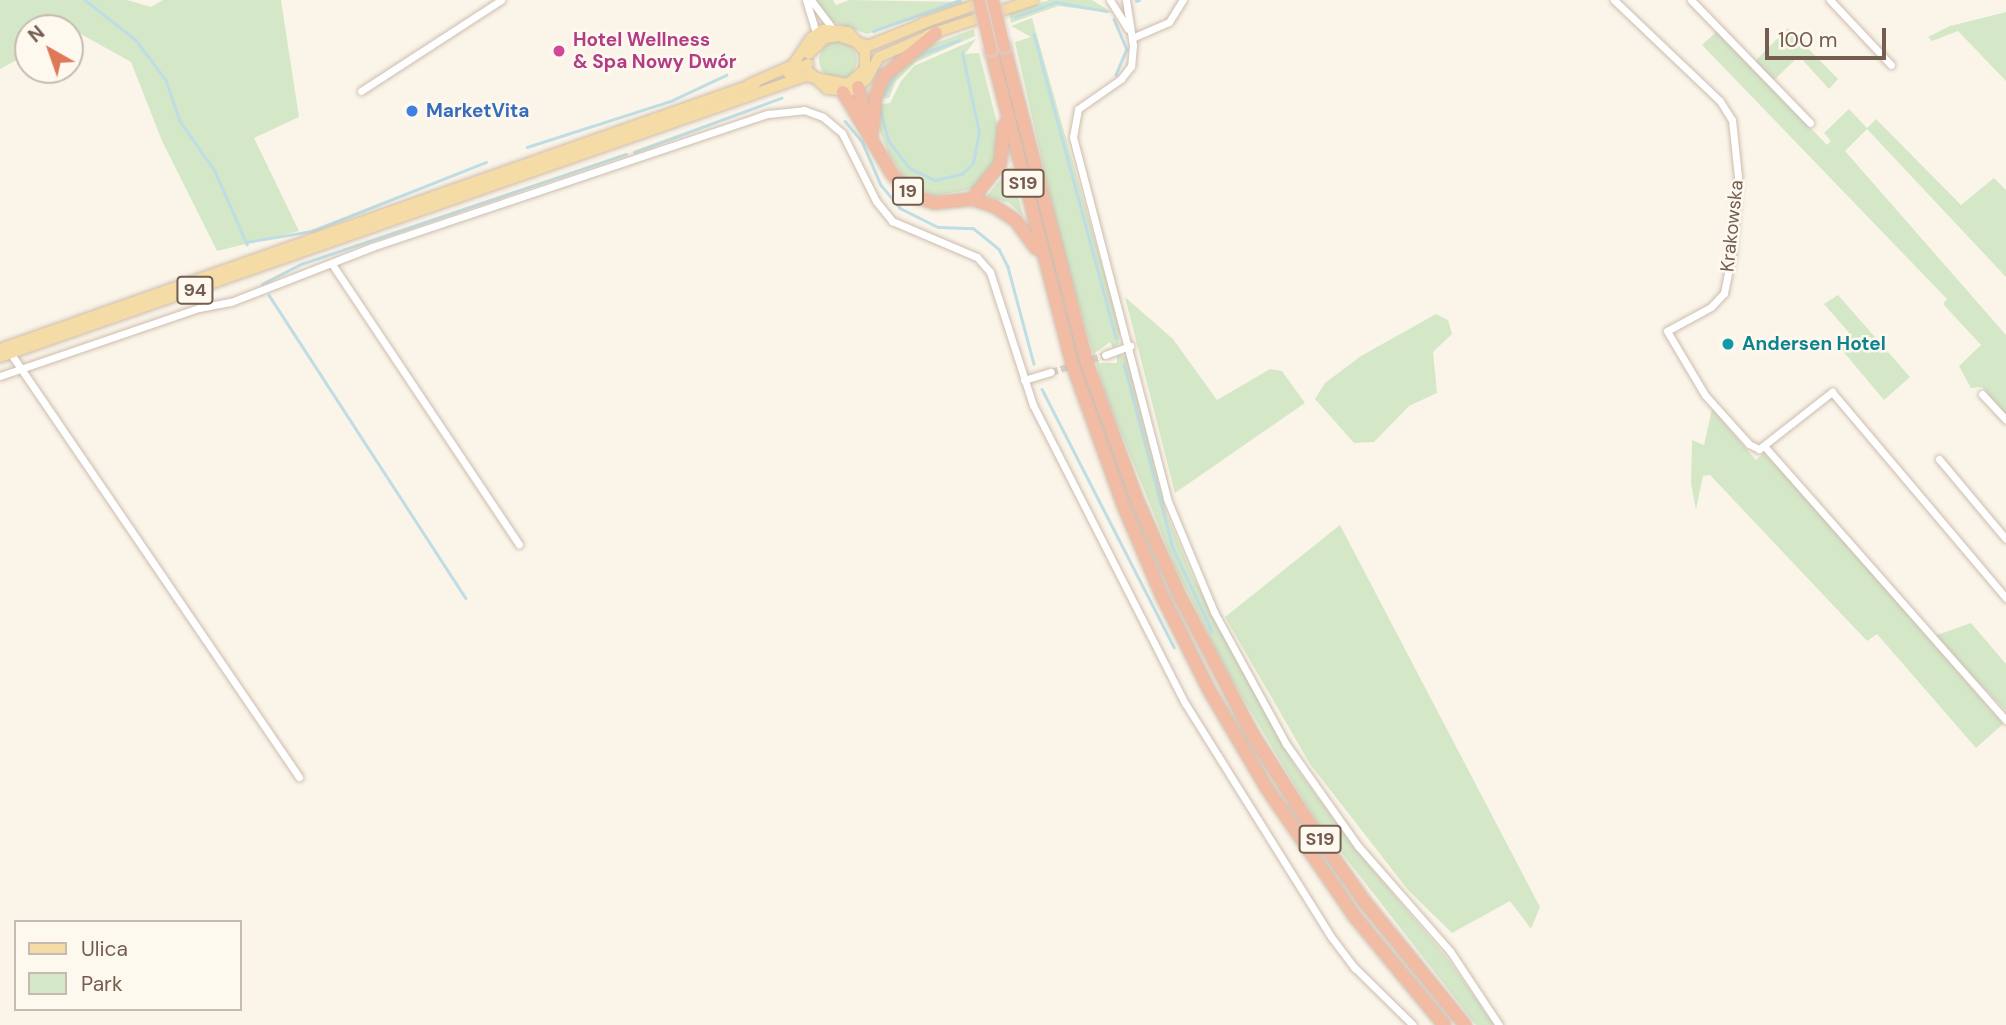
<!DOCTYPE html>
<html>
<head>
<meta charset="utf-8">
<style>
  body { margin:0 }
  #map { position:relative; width:2006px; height:1025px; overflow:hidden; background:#fbf5e9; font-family:"DM Sans",sans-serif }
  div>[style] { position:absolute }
  .green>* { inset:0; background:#d4e8c8 }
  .round { border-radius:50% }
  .stream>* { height:2.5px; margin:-1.25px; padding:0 1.25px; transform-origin:1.25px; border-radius:1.25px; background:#bedde4 }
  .street-tunnel>* { height:7px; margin-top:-3.5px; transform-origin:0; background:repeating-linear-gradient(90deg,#d9cfc2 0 7px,transparent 0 10.5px) }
  .roads { filter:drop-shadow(0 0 2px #cdbdaf) drop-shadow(0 0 2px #cdbdaf) }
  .street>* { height:7px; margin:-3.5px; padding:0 3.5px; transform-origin:3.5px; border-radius:3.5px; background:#fff }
  .primary>* { height:10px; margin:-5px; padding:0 5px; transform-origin:5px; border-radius:5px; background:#f5dba6 }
  .highway>* { height:12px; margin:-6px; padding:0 6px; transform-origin:6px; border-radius:6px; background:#f1bba4 }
  .bridges { filter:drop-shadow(0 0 2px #d8d2cd) drop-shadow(0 0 2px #d8d2cd) }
  .highway-bridge>* { height:12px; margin:-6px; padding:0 6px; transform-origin:6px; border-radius:6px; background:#f1bba4 }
  .dots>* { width:19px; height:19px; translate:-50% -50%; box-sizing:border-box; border:4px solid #fef9ef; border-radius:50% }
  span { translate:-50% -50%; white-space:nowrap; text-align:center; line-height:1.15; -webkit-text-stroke:5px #fef9ef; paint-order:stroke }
  .shield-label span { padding:2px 5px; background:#fef9ef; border:2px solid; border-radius:5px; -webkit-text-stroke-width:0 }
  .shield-label { font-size:18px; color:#745d4e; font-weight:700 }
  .hotel-label { font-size:19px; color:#b23c85; font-weight:700 }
  .left { translate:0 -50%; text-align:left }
  .shop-label { font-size:19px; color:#366cbe; font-weight:700 }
  .street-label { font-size:19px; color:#745d4e }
  .culture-label { font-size:19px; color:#0d838f; font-weight:700 }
  .legend { position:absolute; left:14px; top:920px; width:228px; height:91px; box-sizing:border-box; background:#fef9ef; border:2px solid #c7bbaf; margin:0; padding:9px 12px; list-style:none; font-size:21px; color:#745d4e }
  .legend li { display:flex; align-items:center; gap:14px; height:35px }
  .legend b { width:35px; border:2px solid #c7bbaf }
  .north { position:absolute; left:14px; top:14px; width:70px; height:70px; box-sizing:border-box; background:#fef9ef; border:2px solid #c7bbaf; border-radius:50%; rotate:320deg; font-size:19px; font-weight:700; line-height:28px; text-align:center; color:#745d4e }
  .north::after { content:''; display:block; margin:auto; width:24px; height:32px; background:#dd7957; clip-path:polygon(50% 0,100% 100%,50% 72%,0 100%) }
  .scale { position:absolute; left:1765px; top:28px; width:121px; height:32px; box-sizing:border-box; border:4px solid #745d4e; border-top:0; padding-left:9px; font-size:21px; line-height:24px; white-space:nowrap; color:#745d4e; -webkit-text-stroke:5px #fef9ef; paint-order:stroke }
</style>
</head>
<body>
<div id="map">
  <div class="green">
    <i style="clip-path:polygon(0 0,127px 0,151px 7px,163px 0,281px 0,299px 117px,254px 138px,299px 231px,217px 251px,162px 141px,131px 62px,70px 28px,28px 28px,28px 54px,0 69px)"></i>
    <i style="clip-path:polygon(815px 0,833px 0,836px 5px,849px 0,967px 2px,867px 34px,833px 22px)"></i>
    <i style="clip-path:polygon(1049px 0,1092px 0,1113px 13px,1058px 6px,1011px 23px,1009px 14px)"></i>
    <i style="clip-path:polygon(2006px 12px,2006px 81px,1958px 31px,1932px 41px,1928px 37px,1950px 26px)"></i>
    <i style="clip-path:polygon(1032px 18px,1120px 329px,1119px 344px,1113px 348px,1110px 342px,1095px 353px,1099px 363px,1117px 363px,1117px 355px,1127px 357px,1167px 514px,1192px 575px,1295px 766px,1357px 851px,1448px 959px,1494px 1025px,1476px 1025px,1313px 816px,1228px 673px,1176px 569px,1105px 393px,1062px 248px,1015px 42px,1031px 37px,1011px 26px)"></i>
    <i style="clip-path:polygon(1788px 28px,1838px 79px,1829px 89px,1799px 56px,1773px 81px,1754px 62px)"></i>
    <i style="clip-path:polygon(974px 29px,975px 36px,916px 62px,896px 81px,889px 98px,878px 99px,883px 84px,917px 50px)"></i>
    <i style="clip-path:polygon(1717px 31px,1827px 145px,1831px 141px,1824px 133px,1849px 109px,1867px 128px,1876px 119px,1961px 205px,1994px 178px,2006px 190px,2006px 277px,1867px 129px,1845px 151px,2006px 335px,2006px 416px,1982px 387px,1971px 388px,1959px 366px,1981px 345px,1943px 304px,1947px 299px,1702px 45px)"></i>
    <i style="clip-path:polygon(976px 39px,965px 54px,979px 53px,998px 127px,995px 162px,973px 189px,933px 196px,906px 179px,889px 155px,880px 131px,878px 105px,890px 103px,901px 81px,914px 66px)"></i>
    <i class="round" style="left:819px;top:41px;width:38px;height:38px"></i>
    <i style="clip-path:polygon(1011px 166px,1023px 216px,1009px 203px,987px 196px)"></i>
    <i style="clip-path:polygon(1838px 295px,1910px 377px,1884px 400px,1836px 343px,1850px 334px,1824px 304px)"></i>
    <i style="clip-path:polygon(1125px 297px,1173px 339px,1217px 400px,1270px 369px,1282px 371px,1305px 403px,1175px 493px)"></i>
    <i style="clip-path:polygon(1436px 314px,1448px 320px,1452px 334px,1433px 352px,1437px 393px,1409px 406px,1374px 442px,1354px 443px,1315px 399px,1325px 383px,1361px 356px)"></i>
    <i style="clip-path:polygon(1712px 409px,1756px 460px,1764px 453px,1802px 493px,2003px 724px,1976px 748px,1877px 634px,1867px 641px,1710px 475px,1703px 476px,1696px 510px,1691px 483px,1692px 440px,1704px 445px)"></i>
    <i style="clip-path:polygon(1340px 525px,1540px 907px,1531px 929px,1510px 901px,1452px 933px,1408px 890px,1310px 764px,1225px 617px)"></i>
    <i style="clip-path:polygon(1971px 623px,2006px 664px,2006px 711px,1934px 636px)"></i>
  </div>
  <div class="stream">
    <i style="left:85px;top:0;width:65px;rotate:38.1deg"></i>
    <i style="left:136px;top:40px;width:50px;rotate:53.1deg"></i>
    <i style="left:166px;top:80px;width:43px;rotate:71.1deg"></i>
    <i style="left:180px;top:121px;width:61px;rotate:55deg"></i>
    <i style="left:215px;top:171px;width:80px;rotate:66.3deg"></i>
    <i style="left:1136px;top:1px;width:3px;rotate:-18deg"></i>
    <i style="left:1015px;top:17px;width:44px;rotate:-20.1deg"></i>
    <i style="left:1056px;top:2px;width:51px;rotate:10.2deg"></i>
    <i style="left:1114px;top:19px;width:33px;rotate:67deg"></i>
    <i style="left:1127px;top:49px;width:28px;rotate:113deg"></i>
    <i style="left:873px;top:31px;width:92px;rotate:-19.6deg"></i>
    <i style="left:1034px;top:34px;width:315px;rotate:74.9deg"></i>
    <i style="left:917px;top:56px;width:45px;rotate:-20.9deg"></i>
    <i style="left:884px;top:95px;width:24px;rotate:-62deg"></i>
    <i style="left:881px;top:111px;width:30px;rotate:76deg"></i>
    <i style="left:888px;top:140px;width:37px;rotate:52deg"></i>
    <i style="left:911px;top:169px;width:26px;rotate:25deg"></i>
    <i style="left:935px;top:180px;width:28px;rotate:-13deg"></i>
    <i style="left:962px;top:174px;width:16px;rotate:-45deg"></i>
    <i style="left:973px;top:163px;width:31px;rotate:-79deg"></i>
    <i style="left:979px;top:133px;width:82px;rotate:-102deg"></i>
    <i style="left:845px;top:121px;width:26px;rotate:50deg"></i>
    <i style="left:862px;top:141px;width:48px;rotate:66.6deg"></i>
    <i style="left:881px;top:185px;width:30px;rotate:50deg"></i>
    <i style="left:900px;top:208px;width:42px;rotate:26.6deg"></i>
    <i style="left:938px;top:227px;width:35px;rotate:2deg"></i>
    <i style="left:973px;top:228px;width:33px;rotate:39deg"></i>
    <i style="left:999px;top:249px;width:20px;rotate:63deg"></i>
    <i style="left:1008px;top:267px;width:100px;rotate:75deg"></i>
    <i style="left:527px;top:147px;width:153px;rotate:-17.8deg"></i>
    <i style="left:673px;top:100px;width:59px;rotate:-25.3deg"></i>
    <i style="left:634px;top:152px;width:157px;rotate:-20.2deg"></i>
    <i style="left:246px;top:242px;width:67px;rotate:-9.5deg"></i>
    <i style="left:312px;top:231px;width:187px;rotate:-21.6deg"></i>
    <i style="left:262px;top:284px;width:44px;rotate:-27.1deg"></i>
    <i style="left:301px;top:264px;width:343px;rotate:-18.7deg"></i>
    <i style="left:269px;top:295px;width:361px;rotate:57deg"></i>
    <i style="left:1124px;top:364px;width:190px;rotate:75.1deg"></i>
    <i style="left:1173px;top:548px;width:92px;rotate:64.8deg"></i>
    <i style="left:1042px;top:389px;width:290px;rotate:62.9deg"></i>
  </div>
  <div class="street-tunnel">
    <i style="left:1051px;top:372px;width:57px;rotate:-17.5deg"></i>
  </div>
  <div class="roads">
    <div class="street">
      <i style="left:806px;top:0;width:34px;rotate:73deg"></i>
      <i style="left:811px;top:0;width:36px;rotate:53deg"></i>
      <i style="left:1110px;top:0;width:34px;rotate:58deg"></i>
      <i style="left:1126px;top:0;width:46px;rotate:81.2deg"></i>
      <i style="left:1133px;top:45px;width:21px;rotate:95deg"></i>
      <i style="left:1131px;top:66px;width:16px;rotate:128deg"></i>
      <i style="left:1121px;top:79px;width:52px;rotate:145.1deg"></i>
      <i style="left:1078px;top:109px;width:28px;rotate:100deg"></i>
      <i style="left:1073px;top:137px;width:374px;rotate:75.4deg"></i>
      <i style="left:1167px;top:499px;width:122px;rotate:67.4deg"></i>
      <i style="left:1214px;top:612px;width:150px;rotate:61.4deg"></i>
      <i style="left:1286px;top:744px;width:125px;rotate:54.8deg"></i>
      <i style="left:1358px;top:846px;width:140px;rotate:48.8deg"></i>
      <i style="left:1450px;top:951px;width:89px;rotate:56.5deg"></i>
      <i style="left:1614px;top:0;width:146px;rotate:43.6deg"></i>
      <i style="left:1720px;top:101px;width:22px;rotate:58deg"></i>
      <i style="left:1732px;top:120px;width:57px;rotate:84deg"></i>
      <i style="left:1738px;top:177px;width:76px;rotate:94.5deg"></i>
      <i style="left:1732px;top:253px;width:41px;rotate:101.3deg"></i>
      <i style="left:1724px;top:293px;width:19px;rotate:133deg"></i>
      <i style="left:1711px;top:307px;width:50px;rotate:151.4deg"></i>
      <i style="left:1667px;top:331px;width:74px;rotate:59.3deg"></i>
      <i style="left:1705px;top:395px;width:66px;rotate:48.1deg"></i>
      <i style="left:1749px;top:444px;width:11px;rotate:27deg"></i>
      <i style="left:1759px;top:449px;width:93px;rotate:-38deg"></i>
      <i style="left:1832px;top:392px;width:270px;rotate:49.8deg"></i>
      <i style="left:1691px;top:0;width:171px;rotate:45.9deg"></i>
      <i style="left:1830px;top:0;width:89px;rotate:46.8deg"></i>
      <i style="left:1132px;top:38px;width:40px;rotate:-23.4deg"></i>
      <i style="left:1169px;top:22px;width:26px;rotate:-58deg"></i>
      <i style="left:361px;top:91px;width:167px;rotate:-33deg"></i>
      <i style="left:332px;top:264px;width:337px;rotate:56.3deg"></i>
      <i style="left:11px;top:354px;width:512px;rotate:55.75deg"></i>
      <i style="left:1105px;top:355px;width:27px;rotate:-20deg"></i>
      <i style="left:0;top:376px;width:210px;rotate:-18.9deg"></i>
      <i style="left:199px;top:308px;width:33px;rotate:-11deg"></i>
      <i style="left:231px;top:302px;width:151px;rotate:-21.3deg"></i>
      <i style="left:372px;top:247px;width:418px;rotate:-18.6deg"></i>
      <i style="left:768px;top:114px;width:36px;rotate:-6deg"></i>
      <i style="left:804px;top:110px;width:20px;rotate:20deg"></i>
      <i style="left:823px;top:117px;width:25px;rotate:40deg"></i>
      <i style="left:842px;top:133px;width:76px;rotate:63.4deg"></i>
      <i style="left:876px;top:201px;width:26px;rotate:51deg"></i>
      <i style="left:892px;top:221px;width:92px;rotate:23deg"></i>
      <i style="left:977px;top:257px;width:20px;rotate:49deg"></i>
      <i style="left:990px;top:272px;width:140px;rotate:72.1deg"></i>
      <i style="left:1033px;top:405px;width:335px;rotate:63deg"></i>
      <i style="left:1185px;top:703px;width:277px;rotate:58deg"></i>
      <i style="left:1332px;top:938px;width:38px;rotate:53deg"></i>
      <i style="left:1355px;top:968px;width:81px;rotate:44.5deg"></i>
      <i style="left:1024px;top:380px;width:28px;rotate:-17deg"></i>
      <i style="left:1982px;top:394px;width:35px;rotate:47deg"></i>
      <i style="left:1765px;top:447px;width:364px;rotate:48.6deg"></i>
      <i style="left:1939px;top:459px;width:104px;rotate:50.1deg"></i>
    </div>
    <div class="primary">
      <i style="left:923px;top:23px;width:70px;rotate:-19.2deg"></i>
      <i style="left:928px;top:35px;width:111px;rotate:-18.4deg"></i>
      <i style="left:809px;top:54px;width:23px;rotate:-45deg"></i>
      <i style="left:825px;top:38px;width:14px;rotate:-8deg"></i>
      <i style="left:839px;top:36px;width:31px;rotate:19deg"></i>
      <i style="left:868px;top:46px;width:64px;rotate:-22.1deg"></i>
      <i style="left:788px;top:73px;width:22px;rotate:-24deg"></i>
      <i style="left:810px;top:73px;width:23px;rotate:43deg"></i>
      <i style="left:827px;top:89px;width:23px;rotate:5deg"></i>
      <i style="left:850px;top:91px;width:19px;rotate:-35deg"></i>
      <i style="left:866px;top:80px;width:26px;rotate:-61deg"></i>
      <i style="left:879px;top:57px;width:53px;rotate:-23.2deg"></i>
      <i style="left:0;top:349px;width:801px;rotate:-19.38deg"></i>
      <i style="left:0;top:357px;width:854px;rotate:-19.22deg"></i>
      <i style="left:806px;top:76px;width:43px;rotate:10.8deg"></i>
      <i style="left:848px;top:84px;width:23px;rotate:-41deg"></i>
      <i style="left:865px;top:69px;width:17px;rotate:-90deg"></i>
      <i style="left:865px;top:52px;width:26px;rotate:-130deg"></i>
      <i style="left:848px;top:32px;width:25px;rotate:-175deg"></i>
      <i style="left:823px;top:30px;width:14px;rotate:146deg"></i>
      <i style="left:811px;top:38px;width:32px;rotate:124deg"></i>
      <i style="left:793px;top:65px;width:47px;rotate:156.2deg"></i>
    </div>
    <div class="highway">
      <i style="left:1004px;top:47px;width:327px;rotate:75.3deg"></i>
      <i style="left:1087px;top:363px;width:148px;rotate:69.9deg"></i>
      <i style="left:1138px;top:502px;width:98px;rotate:66deg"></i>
      <i style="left:1178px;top:592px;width:159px;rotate:62.3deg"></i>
      <i style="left:1252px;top:733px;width:99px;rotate:57.8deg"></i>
      <i style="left:1305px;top:817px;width:104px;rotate:54.8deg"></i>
      <i style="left:1365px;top:902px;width:159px;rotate:50.9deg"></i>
      <i style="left:991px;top:50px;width:326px;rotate:75.5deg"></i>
      <i style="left:1073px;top:366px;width:150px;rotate:70.1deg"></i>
      <i style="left:1124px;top:507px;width:97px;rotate:66.9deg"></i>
      <i style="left:1162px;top:596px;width:105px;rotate:63.4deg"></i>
      <i style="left:1209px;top:690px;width:116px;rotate:59.5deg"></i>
      <i style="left:1268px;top:790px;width:154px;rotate:55.6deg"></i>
      <i style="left:1355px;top:917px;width:140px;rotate:50.5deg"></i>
      <i style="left:858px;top:87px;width:31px;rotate:75deg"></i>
      <i style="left:843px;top:92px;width:96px;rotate:59.1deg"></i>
      <i style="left:892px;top:174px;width:29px;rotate:46deg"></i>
      <i style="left:912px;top:195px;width:23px;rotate:20deg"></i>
      <i style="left:934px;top:203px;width:38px;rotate:-6deg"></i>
      <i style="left:972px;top:199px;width:23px;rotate:18deg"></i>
      <i style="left:994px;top:206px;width:27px;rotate:34deg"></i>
      <i style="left:1016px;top:221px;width:34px;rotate:54deg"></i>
      <i style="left:872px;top:134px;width:40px;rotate:-84.3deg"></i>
      <i style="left:876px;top:94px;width:21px;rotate:-65deg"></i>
      <i style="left:885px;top:75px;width:66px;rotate:-39.5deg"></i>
      <i style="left:972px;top:199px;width:45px;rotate:-51.3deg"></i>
      <i style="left:1000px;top:164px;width:39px;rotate:-84deg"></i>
    </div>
  </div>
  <div class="bridges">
    <div class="highway-bridge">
      <i style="left:979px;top:0;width:51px;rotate:76.5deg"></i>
      <i style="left:993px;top:0;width:48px;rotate:76.8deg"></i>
    </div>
  </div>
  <div class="dots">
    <i style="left:559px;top:51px;background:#d1479c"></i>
    <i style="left:412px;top:111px;background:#3f7fe0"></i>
    <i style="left:1728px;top:344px;background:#0f9aa8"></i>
  </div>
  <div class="shield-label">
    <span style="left:1023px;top:183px">S19</span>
    <span style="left:908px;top:191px">19</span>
    <span style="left:195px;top:290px">94</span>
    <span style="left:1320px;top:839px">S19</span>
  </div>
  <div class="hotel-label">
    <span class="left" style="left:573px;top:51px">Hotel Wellness<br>&amp; Spa Nowy Dwór</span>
  </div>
  <div class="shop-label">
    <span class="left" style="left:426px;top:111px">MarketVita</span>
  </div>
  <div class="street-label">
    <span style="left:1732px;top:226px;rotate:-84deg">Krakowska</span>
  </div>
  <div class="culture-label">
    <span class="left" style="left:1742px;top:344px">Andersen Hotel</span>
  </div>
  <ul class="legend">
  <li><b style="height:9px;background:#f5dba6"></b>Ulica</li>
  <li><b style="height:19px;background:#d4e8c8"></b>Park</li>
  </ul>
  <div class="north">N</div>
  <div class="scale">100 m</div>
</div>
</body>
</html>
